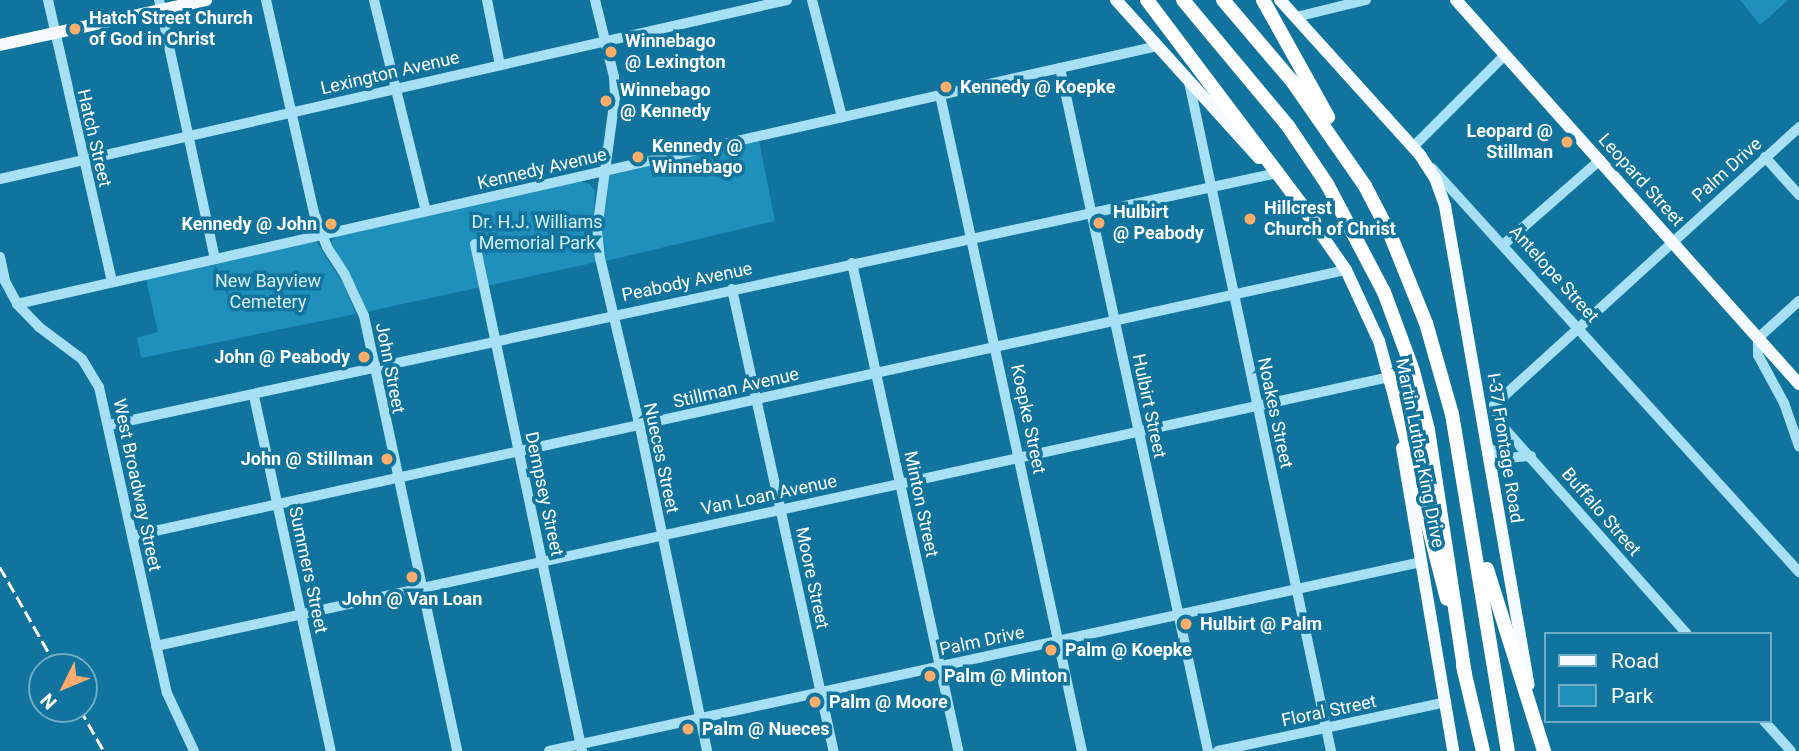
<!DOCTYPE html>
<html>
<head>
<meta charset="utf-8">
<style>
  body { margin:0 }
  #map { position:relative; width:1799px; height:751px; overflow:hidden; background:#11749e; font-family:Roboto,sans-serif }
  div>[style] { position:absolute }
  .green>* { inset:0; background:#1f8fbb }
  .minor>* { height:10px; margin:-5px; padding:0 5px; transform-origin:5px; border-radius:5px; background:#a7dff5 }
  .major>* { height:12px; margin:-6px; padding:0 6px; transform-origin:6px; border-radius:6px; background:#f5fbff }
  .highway>* { height:14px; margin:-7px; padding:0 7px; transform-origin:7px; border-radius:7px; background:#fff }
  .rail>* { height:2.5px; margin-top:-1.25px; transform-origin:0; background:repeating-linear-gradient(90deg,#fff 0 12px,transparent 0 17px) }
  .dots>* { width:19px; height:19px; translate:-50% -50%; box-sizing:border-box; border:4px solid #11749e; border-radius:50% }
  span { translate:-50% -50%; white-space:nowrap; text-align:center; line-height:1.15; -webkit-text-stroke:7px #11749e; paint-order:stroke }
  .poi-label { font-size:18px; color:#fff; font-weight:700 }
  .left { translate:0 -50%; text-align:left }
  .right { translate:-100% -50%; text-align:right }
  .street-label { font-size:18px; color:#fff }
  .park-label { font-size:18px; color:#d7f3fe }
  .legend { position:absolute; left:1544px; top:632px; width:228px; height:91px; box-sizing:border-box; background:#11749e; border:2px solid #70acc5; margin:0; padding:9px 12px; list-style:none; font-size:21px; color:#fff }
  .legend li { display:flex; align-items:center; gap:14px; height:35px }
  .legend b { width:35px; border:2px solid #70acc5 }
  .north { position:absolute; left:28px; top:653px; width:70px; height:70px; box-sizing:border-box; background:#11749e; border:2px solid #70acc5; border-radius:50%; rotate:227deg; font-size:19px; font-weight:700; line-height:28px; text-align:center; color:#fff }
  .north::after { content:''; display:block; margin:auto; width:24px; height:32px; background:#ffad6b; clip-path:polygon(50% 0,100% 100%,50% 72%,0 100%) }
</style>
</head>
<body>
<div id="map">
  <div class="green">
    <i style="clip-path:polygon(1740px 0,1788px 0,1760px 25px)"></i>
    <i style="clip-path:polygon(759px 141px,775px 221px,606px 261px,602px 229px,610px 175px)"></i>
    <i style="clip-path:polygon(579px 181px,590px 184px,595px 191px,593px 234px,597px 262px,366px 312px,358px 290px,331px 243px,334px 237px)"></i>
    <i style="clip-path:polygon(316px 241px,344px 285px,356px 314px,141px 358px,137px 338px,158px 332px,146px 279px)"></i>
  </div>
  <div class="minor">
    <i style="left:48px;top:0;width:289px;rotate:77.2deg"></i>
    <i style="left:159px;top:0;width:265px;rotate:77.8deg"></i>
    <i style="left:266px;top:0;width:218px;rotate:77.3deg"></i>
    <i style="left:314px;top:213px;width:36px;rotate:69deg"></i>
    <i style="left:327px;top:247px;width:33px;rotate:57deg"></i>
    <i style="left:345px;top:275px;width:45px;rotate:65.1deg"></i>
    <i style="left:364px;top:316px;width:445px;rotate:77.9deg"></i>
    <i style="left:374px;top:0;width:217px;rotate:76.2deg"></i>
    <i style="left:487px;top:0;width:66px;rotate:78.7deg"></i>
    <i style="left:595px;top:0;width:79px;rotate:76.1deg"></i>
    <i style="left:614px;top:77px;width:20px;rotate:87deg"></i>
    <i style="left:615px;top:97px;width:134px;rotate:97.7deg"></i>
    <i style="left:597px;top:230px;width:28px;rotate:84deg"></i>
    <i style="left:600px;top:258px;width:174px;rotate:76.7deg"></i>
    <i style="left:640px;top:427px;width:331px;rotate:78.3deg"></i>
    <i style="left:812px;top:0;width:121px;rotate:75.6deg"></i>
    <i style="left:1296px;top:17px;width:72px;rotate:-13.7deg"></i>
    <i style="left:1060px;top:68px;width:699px;rotate:77.77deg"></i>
    <i style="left:1189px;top:82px;width:684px;rotate:78.02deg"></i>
    <i style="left:940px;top:95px;width:671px;rotate:77.79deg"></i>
    <i style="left:1413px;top:147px;width:130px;rotate:-45deg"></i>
    <i style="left:1765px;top:157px;width:51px;rotate:48.2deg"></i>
    <i style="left:1432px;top:168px;width:546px;rotate:47.75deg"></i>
    <i style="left:0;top:179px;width:807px;rotate:-12.81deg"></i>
    <i style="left:475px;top:244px;width:518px;rotate:78.08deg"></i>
    <i style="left:1504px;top:244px;width:128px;rotate:-41.2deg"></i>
    <i style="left:0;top:257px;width:25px;rotate:78deg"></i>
    <i style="left:5px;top:281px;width:26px;rotate:62deg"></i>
    <i style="left:17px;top:304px;width:32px;rotate:46deg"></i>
    <i style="left:39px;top:327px;width:54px;rotate:36.7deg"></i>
    <i style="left:82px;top:359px;width:33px;rotate:59deg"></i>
    <i style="left:99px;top:387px;width:313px;rotate:77.5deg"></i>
    <i style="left:167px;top:693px;width:64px;rotate:65deg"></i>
    <i style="left:852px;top:263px;width:499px;rotate:77.7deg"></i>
    <i style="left:732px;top:289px;width:473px;rotate:77.6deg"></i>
    <i style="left:1799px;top:301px;width:55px;rotate:137.9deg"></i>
    <i style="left:1758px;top:338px;width:17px;rotate:90deg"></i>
    <i style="left:1758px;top:355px;width:55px;rotate:61.6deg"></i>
    <i style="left:1784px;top:403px;width:46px;rotate:70.8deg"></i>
    <i style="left:17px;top:304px;width:1169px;rotate:-12.75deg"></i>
    <i style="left:254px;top:396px;width:363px;rotate:77.8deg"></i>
    <i style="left:109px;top:425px;width:1191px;rotate:-12.17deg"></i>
    <i style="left:1487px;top:447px;width:23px;rotate:29deg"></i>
    <i style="left:1507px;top:458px;width:24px;rotate:-5deg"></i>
    <i style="left:132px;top:536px;width:1243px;rotate:-12.36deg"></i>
    <i style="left:1687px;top:634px;width:285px;rotate:-131.6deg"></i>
    <i style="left:1498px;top:421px;width:16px;rotate:-104deg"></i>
    <i style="left:1494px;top:405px;width:413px;rotate:-42.3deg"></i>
    <i style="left:156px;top:646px;width:1263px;rotate:-12.3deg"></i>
    <i style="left:1764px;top:721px;width:40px;rotate:48deg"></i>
    <i style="left:549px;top:751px;width:893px;rotate:-12.22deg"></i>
    <i style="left:1218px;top:751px;width:233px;rotate:-12.1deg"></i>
  </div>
  <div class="major">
    <i style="left:1116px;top:0;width:213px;rotate:47.9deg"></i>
    <i style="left:1280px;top:0;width:209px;rotate:47.9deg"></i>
    <i style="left:1420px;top:155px;width:27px;rotate:57deg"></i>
    <i style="left:1435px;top:178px;width:30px;rotate:70deg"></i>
    <i style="left:1445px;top:206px;width:486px;rotate:80.1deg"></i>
    <i style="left:1456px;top:0;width:515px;rotate:48.23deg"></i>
    <i style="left:0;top:45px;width:211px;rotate:-12.3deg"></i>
    <i style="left:1307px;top:214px;width:68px;rotate:55.1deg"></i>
    <i style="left:1346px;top:270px;width:78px;rotate:65.1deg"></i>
    <i style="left:1379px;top:341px;width:46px;rotate:74.7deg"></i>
    <i style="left:1402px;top:448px;width:307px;rotate:80.4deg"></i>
  </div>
  <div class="highway">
    <i style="left:1147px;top:0;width:278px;rotate:53deg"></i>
    <i style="left:1183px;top:0;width:164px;rotate:50.2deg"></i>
    <i style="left:1288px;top:126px;width:70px;rotate:56.1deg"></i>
    <i style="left:1327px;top:184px;width:122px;rotate:62.2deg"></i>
    <i style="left:1384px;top:292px;width:84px;rotate:69.8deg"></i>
    <i style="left:1413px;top:371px;width:61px;rotate:75.7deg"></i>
    <i style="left:1428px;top:430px;width:247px;rotate:81.4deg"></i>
    <i style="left:1223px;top:0;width:106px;rotate:49.6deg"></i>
    <i style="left:1292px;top:81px;width:128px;rotate:55.2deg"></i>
    <i style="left:1365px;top:186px;width:54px;rotate:62.5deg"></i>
    <i style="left:1390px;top:234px;width:96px;rotate:68deg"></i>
    <i style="left:1426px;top:323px;width:95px;rotate:74.1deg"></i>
    <i style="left:1452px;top:414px;width:342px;rotate:80.6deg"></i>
    <i style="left:1263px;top:0;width:134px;rotate:60.9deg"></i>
    <i style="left:1390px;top:377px;width:229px;rotate:75.6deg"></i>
    <i style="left:1487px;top:569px;width:191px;rotate:72.6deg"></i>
    <i style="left:1463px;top:666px;width:87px;rotate:76.8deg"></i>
  </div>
  <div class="rail">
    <i style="left:0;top:567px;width:115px;rotate:60.3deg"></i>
    <i style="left:80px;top:709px;width:48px;rotate:60.3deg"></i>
  </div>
  <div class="dots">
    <i style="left:75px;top:29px;background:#ffad6b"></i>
    <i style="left:611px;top:52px;background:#ffad6b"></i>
    <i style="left:946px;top:87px;background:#ffad6b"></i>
    <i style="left:606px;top:101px;background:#ffad6b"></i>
    <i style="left:1567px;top:142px;background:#ffad6b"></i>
    <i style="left:638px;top:157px;background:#ffad6b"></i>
    <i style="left:1250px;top:219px;background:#ffad6b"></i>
    <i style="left:1099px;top:223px;background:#ffad6b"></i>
    <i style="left:331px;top:224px;background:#ffad6b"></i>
    <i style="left:364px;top:357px;background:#ffad6b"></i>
    <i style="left:387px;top:459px;background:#ffad6b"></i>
    <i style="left:412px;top:577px;background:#ffad6b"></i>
    <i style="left:1186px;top:624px;background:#ffad6b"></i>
    <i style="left:1051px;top:650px;background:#ffad6b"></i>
    <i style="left:930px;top:676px;background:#ffad6b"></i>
    <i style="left:815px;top:702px;background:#ffad6b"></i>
    <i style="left:688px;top:729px;background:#ffad6b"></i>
  </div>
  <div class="poi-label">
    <span class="left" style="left:89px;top:29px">Hatch Street Church<br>of God in Christ</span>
    <span class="left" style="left:625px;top:52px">Winnebago<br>@ Lexington</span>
    <span class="left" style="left:960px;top:87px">Kennedy @ Koepke</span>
    <span class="left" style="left:620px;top:101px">Winnebago<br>@ Kennedy</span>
    <span class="right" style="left:1553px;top:142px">Leopard @<br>Stillman</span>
    <span class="left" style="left:652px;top:157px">Kennedy @<br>Winnebago</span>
    <span class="left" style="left:1264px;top:219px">Hillcrest<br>Church of Christ</span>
    <span class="left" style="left:1113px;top:223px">Hulbirt<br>@ Peabody</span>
    <span class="right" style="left:317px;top:224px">Kennedy @ John</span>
    <span class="right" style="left:350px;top:357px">John @ Peabody</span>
    <span class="right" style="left:373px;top:459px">John @ Stillman</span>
    <span style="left:412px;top:599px">John @ Van Loan</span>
    <span class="left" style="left:1200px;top:624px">Hulbirt @ Palm</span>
    <span class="left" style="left:1065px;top:650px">Palm @ Koepke</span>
    <span class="left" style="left:944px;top:676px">Palm @ Minton</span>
    <span class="left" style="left:829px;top:702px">Palm @ Moore</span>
    <span class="left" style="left:702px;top:729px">Palm @ Nueces</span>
  </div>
  <div class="street-label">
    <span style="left:390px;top:73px;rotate:-13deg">Lexington Avenue</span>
    <span style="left:94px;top:138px;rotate:77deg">Hatch Street</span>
    <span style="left:542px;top:169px;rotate:-13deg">Kennedy Avenue</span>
    <span style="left:1727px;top:170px;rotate:-42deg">Palm Drive</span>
    <span style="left:1641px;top:180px;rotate:48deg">Leopard Street</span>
    <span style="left:1554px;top:274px;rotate:48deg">Antelope Street</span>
    <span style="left:687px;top:282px;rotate:-12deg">Peabody Avenue</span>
    <span style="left:390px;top:368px;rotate:79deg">John Street</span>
    <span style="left:736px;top:388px;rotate:-13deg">Stillman Avenue</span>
    <span style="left:1149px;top:406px;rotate:78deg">Hulbirt Street</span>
    <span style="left:1275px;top:413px;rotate:78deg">Noakes Street</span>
    <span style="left:1028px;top:419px;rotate:78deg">Koepke Street</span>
    <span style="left:1505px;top:448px;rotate:81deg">I-37 Frontage Road</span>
    <span style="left:1420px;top:453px;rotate:79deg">Martin Luther King Drive</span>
    <span style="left:661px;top:458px;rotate:78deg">Nueces Street</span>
    <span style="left:137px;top:485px;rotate:78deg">West Broadway Street</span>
    <span style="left:544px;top:494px;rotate:78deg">Dempsey Street</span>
    <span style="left:769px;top:495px;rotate:-12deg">Van Loan Avenue</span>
    <span style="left:921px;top:504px;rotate:78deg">Minton Street</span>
    <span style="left:1601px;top:512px;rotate:49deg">Buffalo Street</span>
    <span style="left:308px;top:570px;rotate:78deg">Summers Street</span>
    <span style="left:812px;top:578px;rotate:78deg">Moore Street</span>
    <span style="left:982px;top:641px;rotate:-12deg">Palm Drive</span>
    <span style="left:1329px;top:711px;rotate:-12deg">Floral Street</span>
  </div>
  <div class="park-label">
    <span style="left:537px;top:233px">Dr. H.J. Williams<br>Memorial Park</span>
    <span style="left:268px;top:292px">New Bayview<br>Cemetery</span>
  </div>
  <ul class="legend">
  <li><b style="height:9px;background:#f5fbff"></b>Road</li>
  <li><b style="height:19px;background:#1f8fbb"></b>Park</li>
  </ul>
  <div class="north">N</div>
</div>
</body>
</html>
